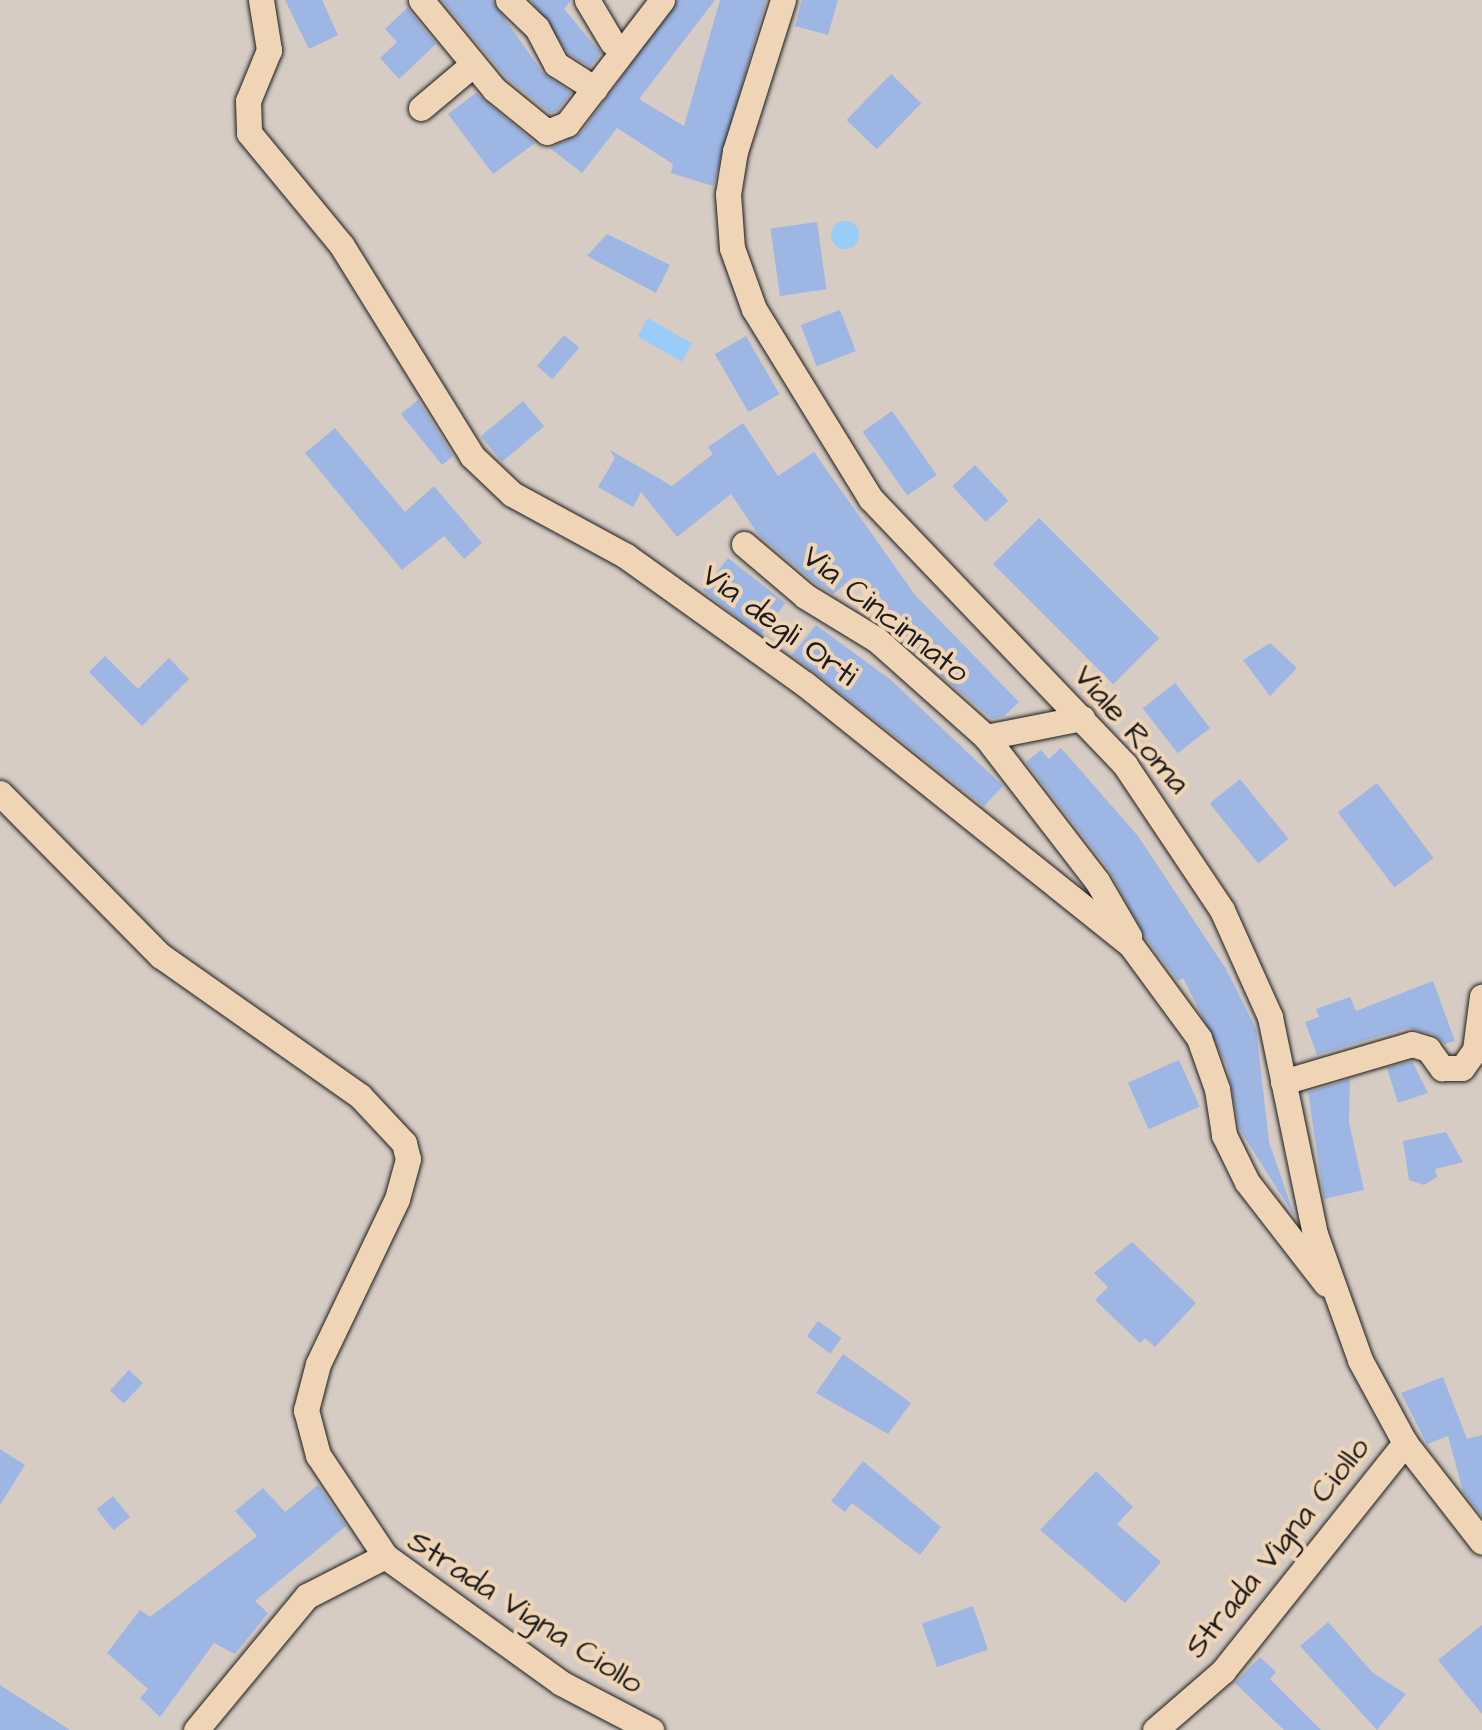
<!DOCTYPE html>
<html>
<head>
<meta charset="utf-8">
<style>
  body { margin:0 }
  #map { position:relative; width:1482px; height:1730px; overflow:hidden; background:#d6ccc4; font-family:"Architects Daughter",sans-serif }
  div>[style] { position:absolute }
  .water>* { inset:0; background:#99ccf6; transform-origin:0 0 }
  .round { border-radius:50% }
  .building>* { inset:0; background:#9db6e3; transform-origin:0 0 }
  .roads { filter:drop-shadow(0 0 2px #1c1c1c) drop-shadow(0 0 2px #1c1c1c) }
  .minor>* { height:25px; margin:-12.5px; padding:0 12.5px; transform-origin:12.5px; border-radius:12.5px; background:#efd5b6 }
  span { translate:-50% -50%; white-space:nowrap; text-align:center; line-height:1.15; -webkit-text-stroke:8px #efd5b6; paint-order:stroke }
  .street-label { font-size:32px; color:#1c1c1c }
</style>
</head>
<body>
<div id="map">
  <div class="water">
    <i class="round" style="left:831px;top:221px;width:28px;height:28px"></i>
    <i style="left:648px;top:318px;width:51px;height:21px;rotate:30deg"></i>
  </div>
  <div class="building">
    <i style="clip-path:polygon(285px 0,322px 0,338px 35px,309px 49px)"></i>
    <i style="clip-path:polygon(442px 0,492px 0,542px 72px,571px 93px,557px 111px,550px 113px,506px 77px)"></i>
    <i style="clip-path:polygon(531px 0,571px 0,564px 9px,601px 53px,590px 67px,568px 53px)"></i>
    <i style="clip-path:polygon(678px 0,715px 0,639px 99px,684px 126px,720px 0,766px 0,713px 186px,671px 173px,673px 164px,617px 128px,582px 173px,550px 148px,580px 134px)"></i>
    <i style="clip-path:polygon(802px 0,838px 0,828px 35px,795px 26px)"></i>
    <i style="clip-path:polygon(407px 8px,436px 44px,399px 79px,380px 58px,397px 42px,385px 29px)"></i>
    <i style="left:891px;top:74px;width:42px;height:64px;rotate:44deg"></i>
    <i style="clip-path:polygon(476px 93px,535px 143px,493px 174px,448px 114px)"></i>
    <i style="left:817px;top:222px;width:68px;height:47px;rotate:82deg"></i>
    <i style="clip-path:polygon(607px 234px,670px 265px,656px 293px,587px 256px)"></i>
    <i style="left:840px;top:310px;width:44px;height:42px;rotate:69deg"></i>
    <i style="left:564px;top:335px;width:20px;height:41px;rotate:41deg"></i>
    <i style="left:746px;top:336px;width:67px;height:36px;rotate:60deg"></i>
    <i style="clip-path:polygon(418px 400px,453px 456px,442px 465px,401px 414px)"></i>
    <i style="left:523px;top:401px;width:33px;height:55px;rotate:50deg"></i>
    <i style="left:892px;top:411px;width:78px;height:36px;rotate:55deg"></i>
    <i style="clip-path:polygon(743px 423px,778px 476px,814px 452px,915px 595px,1019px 702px,1003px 717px,992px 719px,937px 672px,854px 577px,833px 594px,815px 583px,758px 534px,731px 494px,677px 537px,641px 492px,633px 507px,598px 487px,615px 458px,610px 450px,672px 486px,713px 454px,708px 447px)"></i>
    <i style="clip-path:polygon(335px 428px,405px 512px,434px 486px,482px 543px,464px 559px,444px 536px,402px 570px,305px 453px)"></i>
    <i style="left:975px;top:465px;width:49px;height:31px;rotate:47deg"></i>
    <i style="left:1039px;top:518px;width:170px;height:65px;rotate:45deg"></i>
    <i style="left:728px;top:558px;width:73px;height:41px;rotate:38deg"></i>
    <i style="clip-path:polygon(816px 625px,891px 680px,1003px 786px,984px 806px,792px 655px)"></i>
    <i style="clip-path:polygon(1270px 643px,1297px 668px,1270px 696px,1243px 660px)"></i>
    <i style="clip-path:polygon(105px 656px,138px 689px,169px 658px,189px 679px,142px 726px,89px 672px)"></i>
    <i style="left:1175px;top:683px;width:57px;height:41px;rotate:52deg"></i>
    <i style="clip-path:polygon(1061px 748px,1138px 836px,1226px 969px,1256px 1029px,1269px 1142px,1295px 1217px,1240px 1130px,1227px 1066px,1183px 978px,1178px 981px,1145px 937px,1110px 871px,1026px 762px,1041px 750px,1049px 759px)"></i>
    <i style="left:1240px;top:779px;width:77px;height:39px;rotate:51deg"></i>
    <i style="left:1377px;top:783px;width:94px;height:49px;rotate:53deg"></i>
    <i style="clip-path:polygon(1433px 981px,1455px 1041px,1445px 1044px,1433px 1034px,1408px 1028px,1317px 1055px,1305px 1022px,1319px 1017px,1316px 1009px,1350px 997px,1356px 1011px)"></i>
    <i style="left:1179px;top:1060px;width:51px;height:56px;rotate:66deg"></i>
    <i style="clip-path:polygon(1412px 1061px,1428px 1093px,1398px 1103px,1387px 1068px)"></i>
    <i style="clip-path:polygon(1350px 1079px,1349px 1122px,1364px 1190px,1324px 1199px,1308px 1092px)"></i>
    <i style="clip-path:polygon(1446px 1132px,1463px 1162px,1435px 1169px,1437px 1177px,1424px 1185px,1409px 1180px,1403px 1141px)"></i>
    <i style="clip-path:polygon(1132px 1242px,1196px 1303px,1155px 1347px,1145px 1338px,1140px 1343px,1095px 1300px,1108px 1287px,1094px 1273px)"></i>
    <i style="left:818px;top:1321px;width:29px;height:19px;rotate:36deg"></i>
    <i style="clip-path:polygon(843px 1354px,911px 1403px,888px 1434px,816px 1393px)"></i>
    <i style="left:129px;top:1370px;width:19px;height:28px;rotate:43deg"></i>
    <i style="clip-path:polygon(1443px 1377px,1467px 1439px,1482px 1435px,1482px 1516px,1463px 1491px,1448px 1436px,1427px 1444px,1401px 1393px)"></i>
    <i style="clip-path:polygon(0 1449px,25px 1465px,0 1505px)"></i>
    <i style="clip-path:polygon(863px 1461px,941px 1527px,920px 1555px,852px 1503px,845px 1512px,831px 1501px)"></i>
    <i style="clip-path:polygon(1096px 1471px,1133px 1507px,1117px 1524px,1161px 1562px,1125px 1603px,1040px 1530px)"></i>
    <i style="clip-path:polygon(318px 1485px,346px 1526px,255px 1601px,268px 1613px,235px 1654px,214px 1643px,160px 1717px,140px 1698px,148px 1689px,107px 1653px,140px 1610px,150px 1617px,257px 1536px,235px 1511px,263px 1488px,285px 1512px)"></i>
    <i style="left:113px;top:1496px;width:27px;height:21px;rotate:51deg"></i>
    <i style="left:973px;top:1606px;width:46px;height:54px;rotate:71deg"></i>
    <i style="clip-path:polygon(1328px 1622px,1373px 1673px,1406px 1694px,1377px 1730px,1300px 1646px)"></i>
    <i style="clip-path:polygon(1482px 1625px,1482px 1714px,1438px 1660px)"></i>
    <i style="clip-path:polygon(1260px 1657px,1276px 1672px,1270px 1679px,1321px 1730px,1284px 1730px,1235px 1683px)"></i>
    <i style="clip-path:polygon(0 1685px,70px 1730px,0 1730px)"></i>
  </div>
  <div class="roads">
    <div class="minor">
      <i style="left:261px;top:0;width:51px;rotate:80.9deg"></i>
      <i style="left:269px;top:50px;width:55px;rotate:112.4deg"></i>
      <i style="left:248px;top:101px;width:32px;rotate:88deg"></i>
      <i style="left:249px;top:133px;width:146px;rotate:50.5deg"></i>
      <i style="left:342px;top:246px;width:247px;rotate:58.2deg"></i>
      <i style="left:472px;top:456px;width:55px;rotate:43.5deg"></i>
      <i style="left:512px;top:494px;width:130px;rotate:28.5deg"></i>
      <i style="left:626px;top:556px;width:220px;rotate:35.6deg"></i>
      <i style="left:805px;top:684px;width:416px;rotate:38.7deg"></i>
      <i style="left:1130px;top:944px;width:117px;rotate:53.7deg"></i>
      <i style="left:1199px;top:1038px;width:54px;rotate:70.6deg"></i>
      <i style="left:1217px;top:1089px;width:47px;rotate:81.3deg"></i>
      <i style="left:1224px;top:1135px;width:52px;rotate:63.9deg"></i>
      <i style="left:1247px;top:1182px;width:129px;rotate:52.2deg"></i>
      <i style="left:421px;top:0;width:115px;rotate:50.6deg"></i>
      <i style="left:494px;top:89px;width:68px;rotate:39.1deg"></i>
      <i style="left:547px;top:132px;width:22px;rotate:-22deg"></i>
      <i style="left:567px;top:124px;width:156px;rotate:-52.5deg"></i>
      <i style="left:508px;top:0;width:40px;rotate:44deg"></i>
      <i style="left:537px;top:28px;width:41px;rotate:62.2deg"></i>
      <i style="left:556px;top:64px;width:46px;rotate:32.7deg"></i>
      <i style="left:587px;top:0;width:49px;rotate:59.2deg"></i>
      <i style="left:783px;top:0;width:158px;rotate:107.6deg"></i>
      <i style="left:735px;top:151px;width:44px;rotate:99.2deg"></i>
      <i style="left:728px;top:194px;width:54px;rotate:85.8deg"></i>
      <i style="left:732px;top:248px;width:65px;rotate:70.2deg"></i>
      <i style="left:754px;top:309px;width:223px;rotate:58.4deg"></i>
      <i style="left:871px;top:499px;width:368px;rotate:46.3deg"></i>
      <i style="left:1125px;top:765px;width:174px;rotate:56.2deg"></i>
      <i style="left:1222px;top:910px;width:117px;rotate:65.8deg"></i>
      <i style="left:1270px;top:1017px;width:222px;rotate:78.3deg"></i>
      <i style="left:1315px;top:1234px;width:134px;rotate:70.3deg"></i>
      <i style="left:1360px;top:1360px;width:94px;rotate:61.5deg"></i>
      <i style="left:1405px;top:1443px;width:125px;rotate:52.1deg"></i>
      <i style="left:421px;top:108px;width:67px;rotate:-40.1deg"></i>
      <i style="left:744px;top:544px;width:80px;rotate:40.4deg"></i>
      <i style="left:805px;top:596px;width:84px;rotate:31.4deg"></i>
      <i style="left:877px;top:640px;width:146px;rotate:41.7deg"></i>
      <i style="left:986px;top:737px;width:182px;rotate:52.4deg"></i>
      <i style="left:1097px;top:881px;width:64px;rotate:59.8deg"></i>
      <i style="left:986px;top:737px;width:98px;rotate:-11.2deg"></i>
      <i style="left:0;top:793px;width:229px;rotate:45.4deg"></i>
      <i style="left:161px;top:956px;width:243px;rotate:35.1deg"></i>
      <i style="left:360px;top:1096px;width:64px;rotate:46.9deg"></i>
      <i style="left:404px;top:1143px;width:16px;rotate:76deg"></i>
      <i style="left:408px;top:1159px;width:41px;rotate:105.4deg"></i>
      <i style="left:397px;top:1199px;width:183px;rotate:115.6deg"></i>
      <i style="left:318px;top:1364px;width:48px;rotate:104.6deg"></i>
      <i style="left:306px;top:1410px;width:47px;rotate:75.1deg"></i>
      <i style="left:318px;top:1455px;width:121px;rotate:56.4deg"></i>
      <i style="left:1283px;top:1082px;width:134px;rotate:-16.4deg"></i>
      <i style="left:1412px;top:1044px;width:17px;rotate:17deg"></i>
      <i style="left:1428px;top:1049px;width:24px;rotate:54deg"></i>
      <i style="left:1442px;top:1068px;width:20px"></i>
      <i style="left:1462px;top:1068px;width:22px;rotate:-54deg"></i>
      <i style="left:1475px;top:1050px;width:54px;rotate:-82.6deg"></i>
      <i style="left:196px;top:1730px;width:174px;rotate:-50.4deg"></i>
      <i style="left:307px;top:1596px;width:88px;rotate:-27.1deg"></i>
      <i style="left:385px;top:1556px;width:217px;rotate:35.8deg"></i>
      <i style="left:561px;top:1683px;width:102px;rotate:27.6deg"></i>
      <i style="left:1155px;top:1730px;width:90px;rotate:-40.9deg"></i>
      <i style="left:1223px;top:1671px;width:292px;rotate:-51.4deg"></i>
    </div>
  </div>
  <div class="street-label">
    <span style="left:885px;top:615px;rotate:38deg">Via Cincinnato</span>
    <span style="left:779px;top:626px;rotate:36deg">Via degli Orti</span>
    <span style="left:1131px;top:730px;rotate:49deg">Viale Roma</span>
    <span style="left:1278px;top:1548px;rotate:-51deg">Strada Vigna Ciollo</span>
    <span style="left:525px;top:1613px;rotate:33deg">Strada Vigna Ciollo</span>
  </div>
</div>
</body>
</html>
